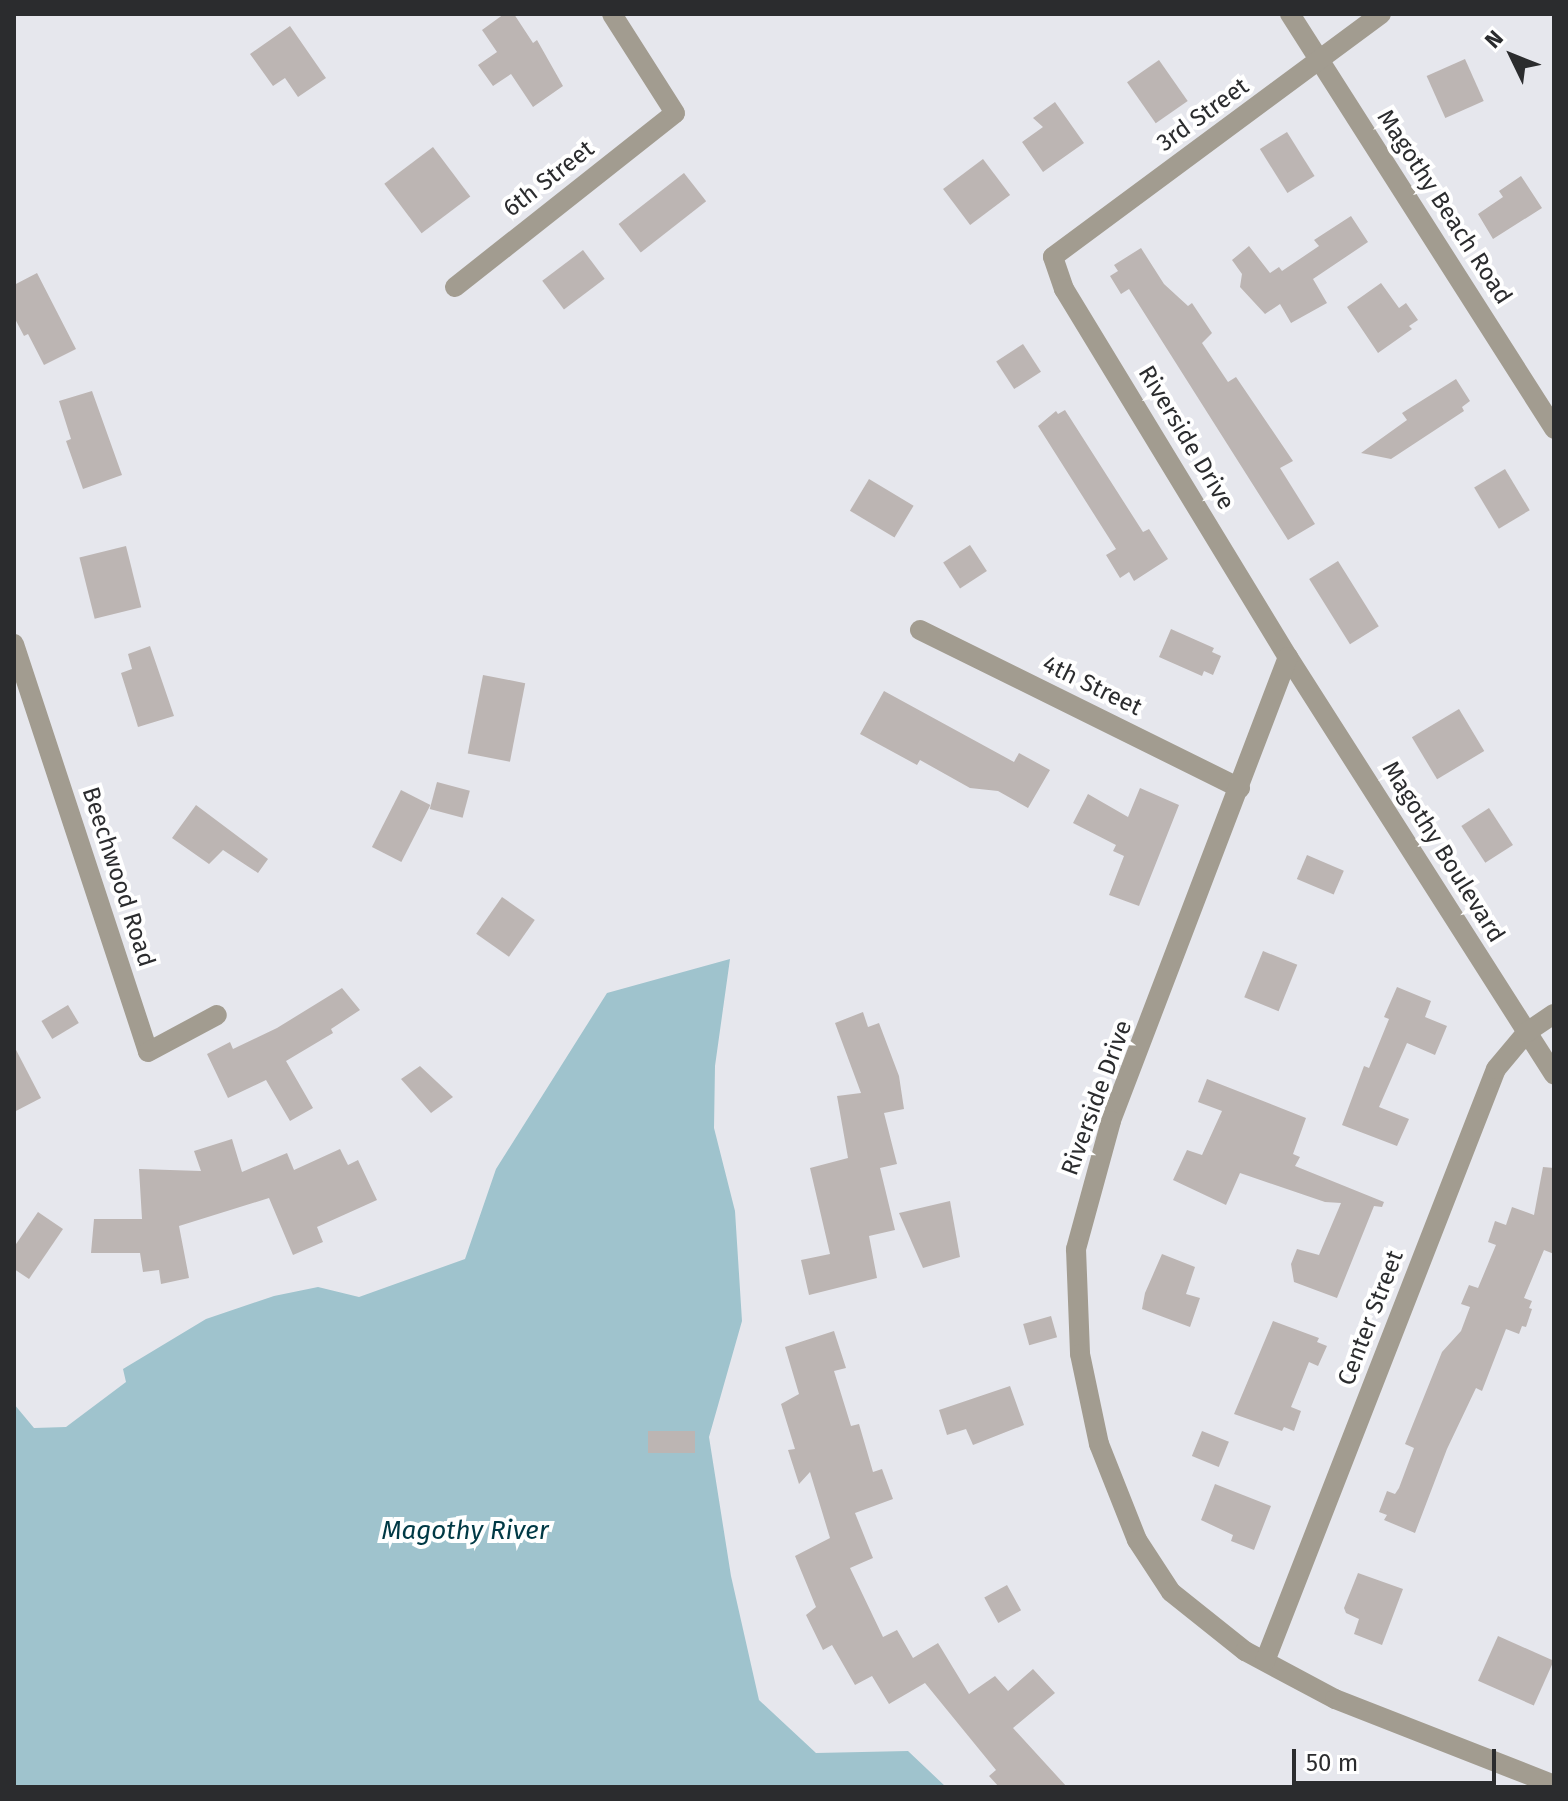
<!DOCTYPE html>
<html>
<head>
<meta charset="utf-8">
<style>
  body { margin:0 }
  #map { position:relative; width:1568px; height:1801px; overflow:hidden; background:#e6e7ed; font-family:"Fira Sans",sans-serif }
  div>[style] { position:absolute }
  .water>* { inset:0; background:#9fc3cd }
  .building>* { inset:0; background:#bcb5b3; transform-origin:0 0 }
  .minor>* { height:20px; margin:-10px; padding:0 10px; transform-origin:10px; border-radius:10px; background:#a29c90 }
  span { translate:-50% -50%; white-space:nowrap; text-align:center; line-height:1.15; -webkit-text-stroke:8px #fff; paint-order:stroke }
  .street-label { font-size:24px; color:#2b2c2e }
  .water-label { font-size:26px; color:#003945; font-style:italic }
  .frame { position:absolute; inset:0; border:16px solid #2b2c2e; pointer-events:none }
  .north { position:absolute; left:1472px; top:16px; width:80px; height:80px; -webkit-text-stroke:6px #fff; paint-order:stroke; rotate:313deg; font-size:22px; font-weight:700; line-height:32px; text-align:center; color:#2b2c2e }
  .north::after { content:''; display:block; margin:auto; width:28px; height:36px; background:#2b2c2e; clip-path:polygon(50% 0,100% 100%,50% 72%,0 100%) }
  .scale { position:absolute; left:1292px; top:1749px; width:204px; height:36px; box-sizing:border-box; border:4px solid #2b2c2e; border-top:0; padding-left:10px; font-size:24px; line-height:28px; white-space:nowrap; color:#2b2c2e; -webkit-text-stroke:6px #fff; paint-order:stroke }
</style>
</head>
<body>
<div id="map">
  <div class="water">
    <i style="clip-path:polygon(730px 959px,715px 1066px,714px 1128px,735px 1211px,742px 1321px,709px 1437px,731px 1576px,759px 1700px,816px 1753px,908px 1751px,946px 1787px,14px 1787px,14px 1404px,34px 1428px,66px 1427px,126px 1382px,123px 1369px,206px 1319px,274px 1296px,318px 1287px,359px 1297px,465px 1259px,496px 1169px,607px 993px)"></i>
  </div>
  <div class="building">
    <i style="clip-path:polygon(504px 14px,514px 14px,533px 43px,537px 40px,563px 86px,533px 107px,511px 74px,493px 86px,478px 65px,497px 52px,482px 30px)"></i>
    <i style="clip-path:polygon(290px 26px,326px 78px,298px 97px,285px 78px,273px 86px,250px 54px)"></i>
    <i style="left:1465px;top:59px;width:46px;height:42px;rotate:66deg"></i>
    <i style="left:1159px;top:60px;width:50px;height:39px;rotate:55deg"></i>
    <i style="clip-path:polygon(1055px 102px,1084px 143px,1043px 172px,1022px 142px,1043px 127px,1033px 118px)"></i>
    <i style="left:1287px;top:132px;width:52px;height:32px;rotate:58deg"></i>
    <i style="left:433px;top:147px;width:62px;height:61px;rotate:53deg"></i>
    <i style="left:983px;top:159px;width:45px;height:50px;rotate:53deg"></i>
    <i style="left:684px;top:173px;width:36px;height:83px;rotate:52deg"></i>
    <i style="clip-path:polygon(1521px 176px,1542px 208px,1493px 239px,1478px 214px,1503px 197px,1499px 191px)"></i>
    <i style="clip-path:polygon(1351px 216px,1368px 242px,1313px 279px,1327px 303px,1291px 323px,1280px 304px,1265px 314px,1240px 287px,1242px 274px,1232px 260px,1249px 246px,1270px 273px,1279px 267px,1282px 271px,1319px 246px,1314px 240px)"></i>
    <i style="clip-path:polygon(1141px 248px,1164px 284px,1188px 306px,1192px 303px,1212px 333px,1202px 343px,1228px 382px,1236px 377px,1293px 461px,1280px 468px,1315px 524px,1288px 540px,1129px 289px,1121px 294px,1110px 276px,1118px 271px,1114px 265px)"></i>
    <i style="left:583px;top:250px;width:36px;height:51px;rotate:53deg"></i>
    <i style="clip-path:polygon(37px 273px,76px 349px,44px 365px,28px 334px,24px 336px,14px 317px,14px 285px)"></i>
    <i style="clip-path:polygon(1381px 283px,1399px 308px,1406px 303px,1418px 320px,1409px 326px,1412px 329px,1378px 353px,1347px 307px)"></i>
    <i style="left:1023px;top:344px;width:33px;height:32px;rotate:57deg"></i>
    <i style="clip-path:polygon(1456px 379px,1470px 401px,1462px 407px,1464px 411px,1391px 459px,1361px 453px,1407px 420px,1402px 413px)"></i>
    <i style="clip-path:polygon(92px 391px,122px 475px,83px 489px,66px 441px,71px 439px,59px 401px)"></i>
    <i style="clip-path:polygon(1065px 410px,1143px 532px,1149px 529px,1168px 559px,1134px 581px,1129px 572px,1120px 578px,1106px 555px,1116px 549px,1038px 426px,1056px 411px,1058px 414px)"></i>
    <i style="left:1505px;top:469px;width:48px;height:36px;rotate:59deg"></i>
    <i style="left:869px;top:479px;width:52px;height:37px;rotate:31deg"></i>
    <i style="left:970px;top:545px;width:31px;height:32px;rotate:57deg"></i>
    <i style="left:126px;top:546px;width:63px;height:48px;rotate:76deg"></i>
    <i style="left:1338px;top:561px;width:77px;height:34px;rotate:58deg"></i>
    <i style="clip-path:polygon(1171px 629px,1214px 648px,1212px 652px,1221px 656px,1213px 675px,1204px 671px,1202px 676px,1159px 657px)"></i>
    <i style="clip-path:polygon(150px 646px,174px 716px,138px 727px,121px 673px,132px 669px,128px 654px)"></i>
    <i style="left:483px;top:675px;width:43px;height:80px;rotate:11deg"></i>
    <i style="clip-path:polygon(884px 691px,1014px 762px,1019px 753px,1050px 770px,1028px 808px,998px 791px,970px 788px,920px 760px,917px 765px,860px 734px)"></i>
    <i style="left:1459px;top:709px;width:49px;height:55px;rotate:59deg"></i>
    <i style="left:437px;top:782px;width:34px;height:28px;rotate:15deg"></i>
    <i style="clip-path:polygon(1140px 788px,1179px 805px,1139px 906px,1109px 895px,1124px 856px,1113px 851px,1116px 845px,1073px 823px,1088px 794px,1128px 817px)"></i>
    <i style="left:401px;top:790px;width:33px;height:64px;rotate:27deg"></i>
    <i style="clip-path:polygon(196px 805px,268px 859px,258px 873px,223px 850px,209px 864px,172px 838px)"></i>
    <i style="left:1489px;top:808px;width:44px;height:33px;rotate:57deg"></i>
    <i style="left:1307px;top:855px;width:40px;height:26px;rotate:23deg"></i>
    <i style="left:502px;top:897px;width:40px;height:45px;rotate:35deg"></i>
    <i style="left:1263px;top:951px;width:37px;height:50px;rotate:22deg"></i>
    <i style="clip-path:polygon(1397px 987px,1431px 1001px,1425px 1017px,1447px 1026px,1435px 1055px,1407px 1043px,1379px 1107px,1409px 1119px,1397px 1146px,1342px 1125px,1364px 1066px,1369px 1068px,1389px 1019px,1384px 1017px)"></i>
    <i style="clip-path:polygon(342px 988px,360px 1010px,331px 1029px,333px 1033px,286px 1061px,313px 1108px,290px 1121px,266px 1080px,228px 1098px,207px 1054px,230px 1042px,233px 1049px,277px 1028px)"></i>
    <i style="left:68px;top:1005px;width:21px;height:31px;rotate:59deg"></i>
    <i style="clip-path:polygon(863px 1012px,868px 1027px,879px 1023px,899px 1076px,904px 1109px,884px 1113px,897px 1164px,880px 1168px,895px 1230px,869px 1236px,877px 1278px,809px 1295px,801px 1260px,830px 1254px,810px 1168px,848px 1158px,837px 1096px,861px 1093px,835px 1023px)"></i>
    <i style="clip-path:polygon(14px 1046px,41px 1098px,14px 1112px)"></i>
    <i style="clip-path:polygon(420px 1066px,453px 1097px,431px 1113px,401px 1079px)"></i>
    <i style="clip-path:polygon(1207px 1079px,1306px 1118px,1293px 1154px,1300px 1157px,1295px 1166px,1384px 1202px,1382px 1207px,1374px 1206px,1337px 1298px,1294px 1282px,1291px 1264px,1297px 1249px,1319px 1255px,1341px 1203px,1325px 1202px,1240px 1173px,1226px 1205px,1173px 1180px,1187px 1150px,1202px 1155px,1222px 1111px,1198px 1102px)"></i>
    <i style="clip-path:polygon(232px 1139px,242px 1172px,287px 1153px,294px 1170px,340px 1149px,348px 1165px,358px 1160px,377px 1200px,317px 1227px,323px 1242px,293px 1255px,269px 1198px,179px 1226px,189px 1278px,161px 1284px,159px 1270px,143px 1272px,140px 1253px,91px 1253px,94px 1219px,142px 1219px,139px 1169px,201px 1171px,194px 1151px)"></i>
    <i style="clip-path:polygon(1543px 1167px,1554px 1168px,1554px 1254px,1544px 1250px,1524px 1298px,1532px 1301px,1529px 1308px,1532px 1309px,1526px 1327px,1522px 1326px,1519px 1334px,1506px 1329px,1482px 1391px,1476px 1388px,1447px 1449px,1415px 1533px,1384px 1520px,1387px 1515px,1379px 1512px,1387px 1491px,1395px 1494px,1399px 1488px,1414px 1448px,1405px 1444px,1442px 1352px,1461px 1331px,1470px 1307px,1461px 1304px,1469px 1285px,1478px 1288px,1496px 1245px,1488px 1242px,1495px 1221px,1506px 1225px,1512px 1207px,1534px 1215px)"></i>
    <i style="clip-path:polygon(950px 1201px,960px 1257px,923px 1268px,899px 1213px)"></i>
    <i style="clip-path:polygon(38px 1212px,63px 1229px,29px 1279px,14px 1269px,14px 1247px)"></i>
    <i style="clip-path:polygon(1162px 1254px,1195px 1267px,1186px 1294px,1200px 1298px,1190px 1327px,1142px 1309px,1145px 1293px)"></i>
    <i style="left:1051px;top:1316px;width:22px;height:29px;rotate:74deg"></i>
    <i style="clip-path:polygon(1273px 1321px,1319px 1338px,1317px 1342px,1327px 1346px,1318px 1366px,1309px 1362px,1291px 1407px,1301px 1411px,1294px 1431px,1284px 1427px,1282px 1431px,1234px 1414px)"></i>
    <i style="clip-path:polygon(834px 1331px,846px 1368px,834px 1371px,851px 1426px,859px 1424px,873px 1472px,882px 1469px,893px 1499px,855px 1513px,873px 1558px,850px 1568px,883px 1637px,897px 1630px,913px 1658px,938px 1643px,969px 1694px,995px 1676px,1008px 1691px,1033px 1669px,1055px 1693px,1013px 1728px,1067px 1787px,999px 1787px,989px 1776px,996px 1770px,925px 1683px,889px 1704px,872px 1676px,855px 1685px,832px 1645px,823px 1650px,806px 1615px,816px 1607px,795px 1556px,830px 1538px,810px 1472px,799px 1484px,788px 1450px,795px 1449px,781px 1404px,799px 1394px,785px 1347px)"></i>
    <i style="clip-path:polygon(1010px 1386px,1024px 1425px,973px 1445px,966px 1429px,947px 1435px,939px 1410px)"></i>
    <i style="left:695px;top:1431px;width:22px;height:47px;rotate:90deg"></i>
    <i style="left:1202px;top:1431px;width:29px;height:27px;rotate:22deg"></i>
    <i style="clip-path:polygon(1215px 1484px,1271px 1506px,1254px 1550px,1231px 1541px,1233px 1535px,1201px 1520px)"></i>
    <i style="clip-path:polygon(1358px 1573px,1403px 1589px,1382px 1645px,1354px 1634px,1359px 1619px,1346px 1613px,1344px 1608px)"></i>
    <i style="left:1007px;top:1585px;width:29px;height:26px;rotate:61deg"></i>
    <i style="left:1498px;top:1636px;width:61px;height:49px;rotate:24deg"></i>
  </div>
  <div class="minor">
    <i style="left:1290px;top:14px;width:492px;rotate:57.5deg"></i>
    <i style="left:1381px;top:14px;width:408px;rotate:143.5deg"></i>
    <i style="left:1053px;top:257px;width:34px;rotate:71deg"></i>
    <i style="left:1064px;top:289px;width:431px;rotate:58.7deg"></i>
    <i style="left:1288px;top:657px;width:495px;rotate:57.5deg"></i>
    <i style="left:455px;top:287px;width:280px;rotate:-38.3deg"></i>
    <i style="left:675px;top:113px;width:117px;rotate:-122.5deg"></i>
    <i style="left:920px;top:630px;width:357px;rotate:26.3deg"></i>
    <i style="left:14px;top:644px;width:429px;rotate:71.8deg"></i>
    <i style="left:148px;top:1052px;width:78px;rotate:-28.2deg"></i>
    <i style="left:1288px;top:657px;width:497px;rotate:110.9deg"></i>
    <i style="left:1111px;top:1121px;width:133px;rotate:105.3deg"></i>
    <i style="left:1076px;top:1249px;width:105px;rotate:87.8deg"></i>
    <i style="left:1080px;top:1354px;width:92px;rotate:78.1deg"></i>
    <i style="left:1099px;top:1444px;width:103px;rotate:68.4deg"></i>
    <i style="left:1137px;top:1540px;width:62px;rotate:56.8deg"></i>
    <i style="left:1171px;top:1592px;width:95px;rotate:38.6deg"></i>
    <i style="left:1245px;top:1651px;width:102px;rotate:28.1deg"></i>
    <i style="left:1335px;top:1699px;width:235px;rotate:21.4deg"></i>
    <i style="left:1265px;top:1661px;width:635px;rotate:-68.68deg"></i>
    <i style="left:1496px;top:1069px;width:48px;rotate:-50deg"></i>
    <i style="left:1527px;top:1032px;width:32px;rotate:-34deg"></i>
  </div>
  <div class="street-label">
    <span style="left:1203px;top:115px;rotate:-36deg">3rd Street</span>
    <span style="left:549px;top:179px;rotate:-38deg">6th Street</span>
    <span style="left:1444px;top:207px;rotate:57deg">Magothy Beach Road</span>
    <span style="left:1186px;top:438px;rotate:59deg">Riverside Drive</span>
    <span style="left:1092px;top:686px;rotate:26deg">4th Street</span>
    <span style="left:1443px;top:852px;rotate:58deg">Magothy Boulevard</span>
    <span style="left:118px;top:877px;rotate:72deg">Beechwood Road</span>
    <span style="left:1097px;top:1098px;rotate:-70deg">Riverside Drive</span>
    <span style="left:1371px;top:1318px;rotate:-69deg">Center Street</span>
  </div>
  <div class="water-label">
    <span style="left:465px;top:1531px">Magothy River</span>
  </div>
  <div class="frame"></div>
  <div class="north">N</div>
  <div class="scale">50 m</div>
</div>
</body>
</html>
